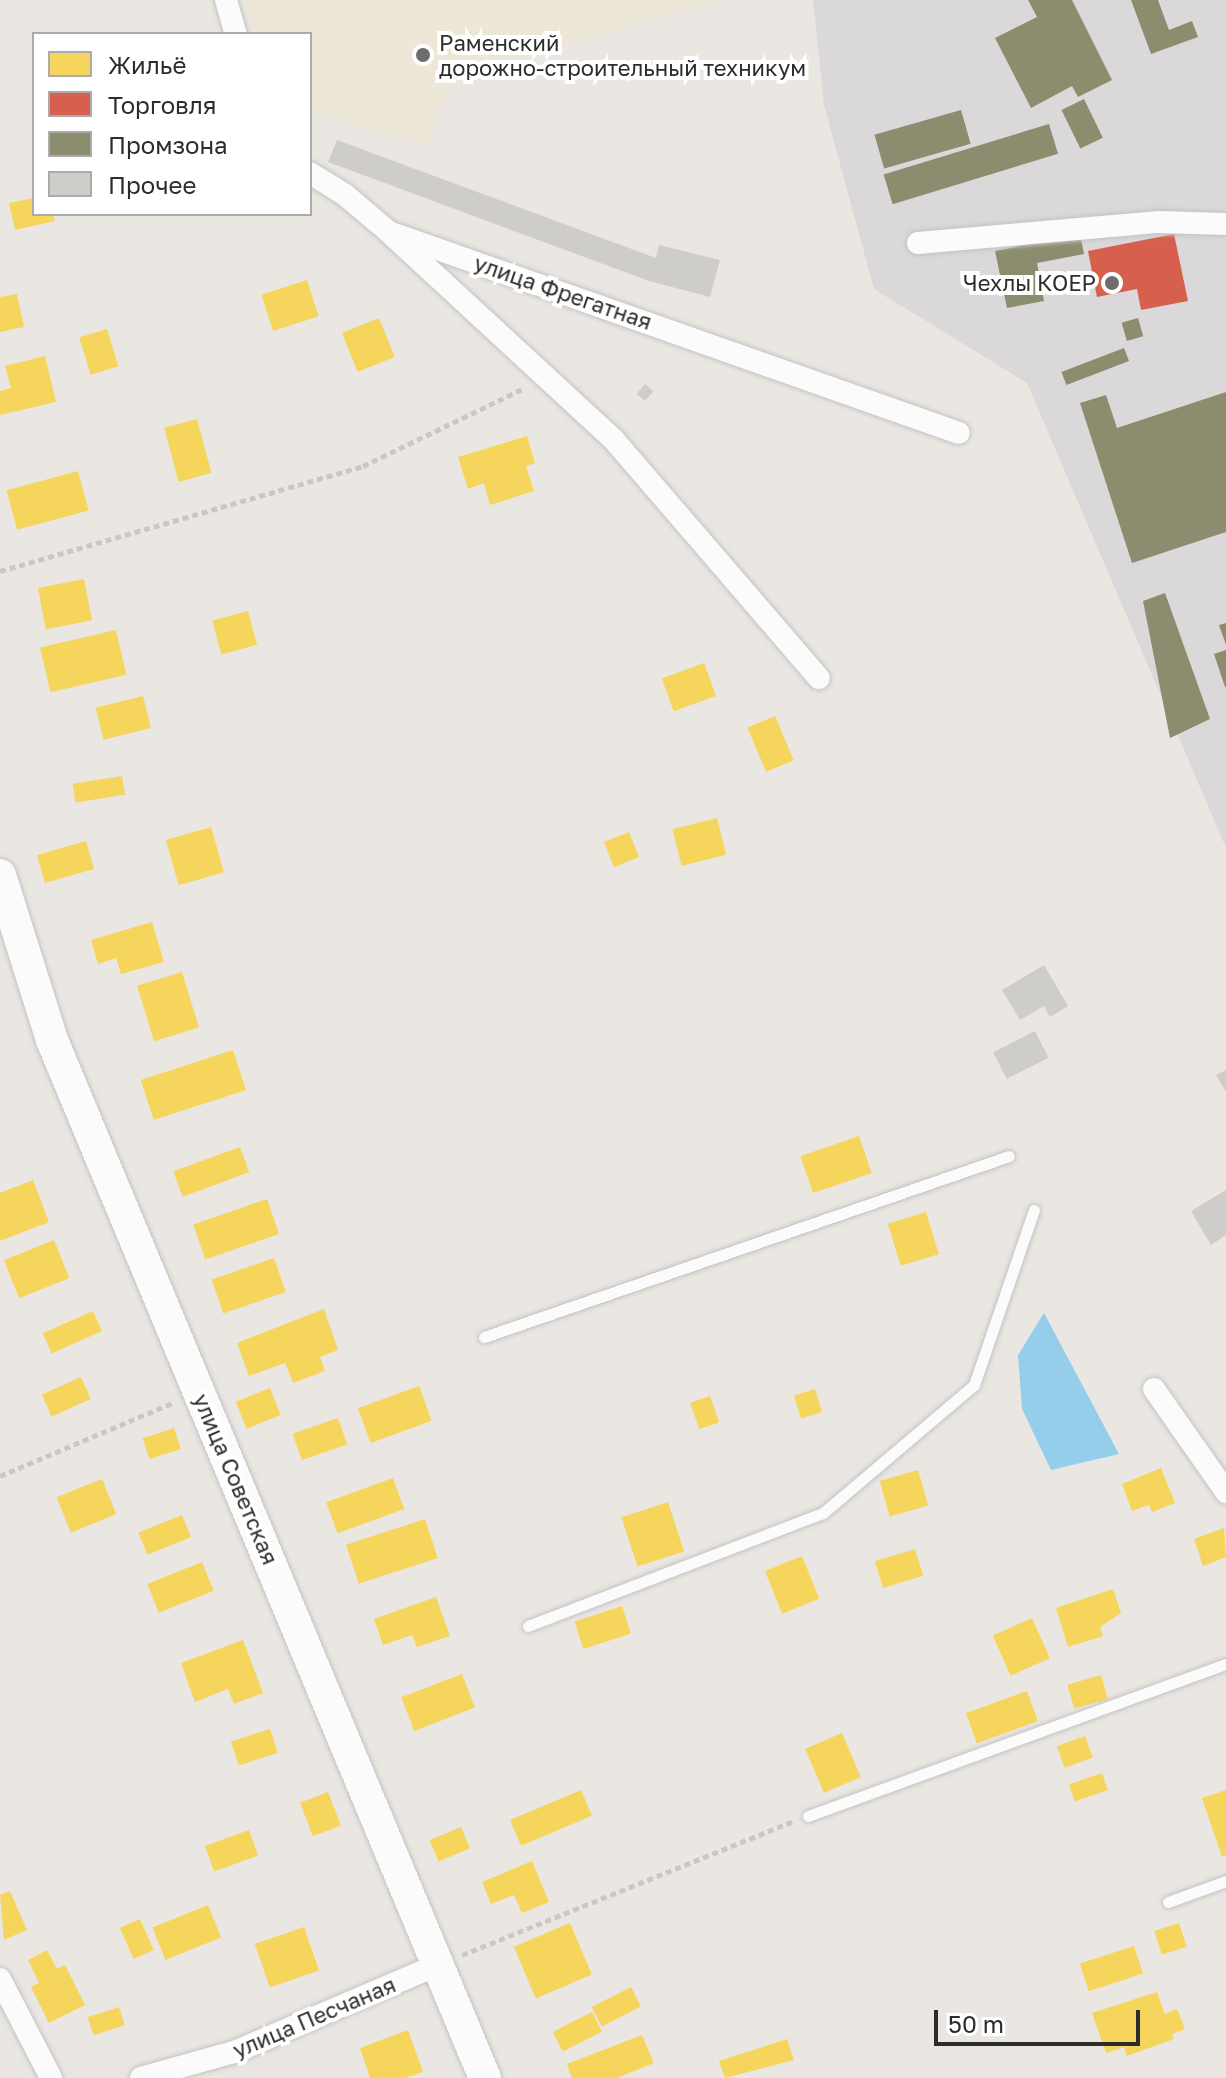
<!DOCTYPE html>
<html>
<head>
<meta charset="utf-8">
<style>
  body { margin:0 }
  #map { position:relative; width:1226px; height:2078px; overflow:hidden; background:#eae7e2; font-family:"Golos Text",sans-serif }
  div>[style] { position:absolute }
  .industrial>* { inset:0; background:#dad8d9 }
  .education>* { inset:0; background:#ede7d7 }
  .water>* { inset:0; background:#95ceeb }
  .homes>* { inset:0; background:#f6d55c; transform-origin:0 0 }
  .shops>* { inset:0; background:#d6604d }
  .industry>* { inset:0; background:#8c8c6e; transform-origin:0 0 }
  .building>* { inset:0; background:#cfcdc9; transform-origin:0 0 }
  .path>* { height:5px; margin-top:-2.5px; transform-origin:0; background:repeating-linear-gradient(90deg,#c8c8c7 0 6px,transparent 0 10px) }
  .roads { filter:drop-shadow(0 0 2px #c3c3c3) drop-shadow(0 0 2px #c3c3c3) }
  .lane>* { height:11px; margin:-5.5px; padding:0 5.5px; transform-origin:5.5px; border-radius:5.5px; background:#fcfbfb }
  .street>* { height:22px; margin:-11px; padding:0 11px; transform-origin:11px; border-radius:11px; background:#fcfbfb }
  .secondary>* { height:32px; margin:-16px; padding:0 16px; transform-origin:16px; border-radius:16px; background:#fcfbfb }
  .dots>* { width:22px; height:22px; translate:-50% -50%; box-sizing:border-box; border:4px solid #fff; border-radius:50% }
  span { translate:-50% -50%; white-space:nowrap; text-align:center; line-height:1.15; -webkit-text-stroke:8px #fff; paint-order:stroke }
  .poi-label { font-size:22px; color:#2c2c2c }
  .left { translate:0 -50%; text-align:left }
  .right { translate:-100% -50%; text-align:right }
  .street-label { font-size:22px; color:#2c2c2c }
  .legend { position:absolute; left:32px; top:32px; width:280px; height:184px; box-sizing:border-box; background:#fff; border:2px solid #ababab; margin:0; padding:10px 14px; list-style:none; font-size:24px; color:#2c2c2c }
  .legend li { display:flex; align-items:center; gap:16px; height:40px }
  .legend b { width:40px; border:2px solid #ababab }
  .scale { position:absolute; left:934px; top:2010px; width:206px; height:36px; box-sizing:border-box; border:4px solid #2c2c2c; border-top:0; padding-left:10px; font-size:24px; line-height:28px; white-space:nowrap; color:#2c2c2c; -webkit-text-stroke:6px #fff; paint-order:stroke }
</style>
</head>
<body>
<div id="map">
  <div class="industrial">
    <i style="clip-path:polygon(813px 0,1226px 0,1226px 848px,1027px 383px,874px 289px,824px 105px)"></i>
  </div>
  <div class="education">
    <i style="clip-path:polygon(244px 0,718px 0,466px 76px,437px 110px,430px 146px,310px 111px,310px 34px,255px 34px)"></i>
  </div>
  <div class="water">
    <i style="clip-path:polygon(1044px 1313px,1119px 1454px,1051px 1470px,1022px 1409px,1018px 1355px)"></i>
  </div>
  <div class="homes">
    <i style="clip-path:polygon(34px 198px,34px 214px,53px 214px,55px 221px,15px 230px,9px 203px)"></i>
    <i style="left:307px;top:280px;width:38px;height:48px;rotate:72deg"></i>
    <i style="clip-path:polygon(17px 294px,24px 327px,0 332px,0 297px)"></i>
    <i style="left:379px;top:318px;width:42px;height:40px;rotate:68deg"></i>
    <i style="left:107px;top:329px;width:39px;height:29px;rotate:73deg"></i>
    <i style="clip-path:polygon(45px 356px,56px 402px,0 415px,0 391px,11px 388px,5px 366px)"></i>
    <i style="left:197px;top:419px;width:56px;height:34px;rotate:75deg"></i>
    <i style="clip-path:polygon(527px 436px,535px 463px,526px 466px,534px 491px,490px 505px,484px 483px,468px 489px,458px 457px)"></i>
    <i style="left:78px;top:471px;width:41px;height:74px;rotate:75deg"></i>
    <i style="left:84px;top:579px;width:42px;height:47px;rotate:79deg"></i>
    <i style="left:248px;top:611px;width:35px;height:37px;rotate:75deg"></i>
    <i style="left:116px;top:630px;width:46px;height:78px;rotate:77deg"></i>
    <i style="left:704px;top:663px;width:35px;height:45px;rotate:70deg"></i>
    <i style="left:143px;top:696px;width:33px;height:49px;rotate:76deg"></i>
    <i style="left:775px;top:716px;width:48px;height:30px;rotate:67deg"></i>
    <i style="left:122px;top:776px;width:19px;height:50px;rotate:81deg"></i>
    <i style="left:717px;top:818px;width:38px;height:46px;rotate:76deg"></i>
    <i style="left:211px;top:827px;width:47px;height:47px;rotate:74deg"></i>
    <i style="left:629px;top:832px;width:27px;height:27px;rotate:68deg"></i>
    <i style="left:86px;top:841px;width:29px;height:51px;rotate:74deg"></i>
    <i style="clip-path:polygon(152px 922px,164px 962px,121px 974px,116px 958px,98px 964px,91px 940px)"></i>
    <i style="left:182px;top:972px;width:58px;height:47px;rotate:73deg"></i>
    <i style="left:233px;top:1050px;width:42px;height:97px;rotate:72deg"></i>
    <i style="left:859px;top:1136px;width:39px;height:62px;rotate:71deg"></i>
    <i style="left:240px;top:1147px;width:27px;height:71px;rotate:70deg"></i>
    <i style="clip-path:polygon(33px 1180px,49px 1222px,0 1241px,0 1193px)"></i>
    <i style="left:267px;top:1199px;width:37px;height:78px;rotate:71deg"></i>
    <i style="left:926px;top:1212px;width:44px;height:40px;rotate:73deg"></i>
    <i style="left:54px;top:1240px;width:41px;height:54px;rotate:68deg"></i>
    <i style="left:274px;top:1258px;width:36px;height:66px;rotate:71deg"></i>
    <i style="clip-path:polygon(324px 1309px,338px 1350px,320px 1357px,325px 1371px,293px 1383px,285px 1363px,249px 1376px,237px 1343px)"></i>
    <i style="left:93px;top:1311px;width:22px;height:55px;rotate:66deg"></i>
    <i style="left:81px;top:1377px;width:24px;height:43px;rotate:66deg"></i>
    <i style="left:419px;top:1386px;width:37px;height:65px;rotate:70deg"></i>
    <i style="left:270px;top:1388px;width:29px;height:37px;rotate:68deg"></i>
    <i style="left:815px;top:1389px;width:24px;height:22px;rotate:73deg"></i>
    <i style="left:710px;top:1396px;width:28px;height:21px;rotate:71deg"></i>
    <i style="left:338px;top:1418px;width:28px;height:48px;rotate:71deg"></i>
    <i style="left:174px;top:1428px;width:22px;height:33px;rotate:72deg"></i>
    <i style="clip-path:polygon(1161px 1468px,1175px 1503px,1152px 1512px,1149px 1505px,1132px 1511px,1122px 1484px)"></i>
    <i style="left:918px;top:1470px;width:37px;height:40px;rotate:74deg"></i>
    <i style="left:393px;top:1478px;width:33px;height:71px;rotate:70deg"></i>
    <i style="left:102px;top:1479px;width:38px;height:49px;rotate:68deg"></i>
    <i style="left:668px;top:1502px;width:52px;height:49px;rotate:72deg"></i>
    <i style="left:182px;top:1515px;width:24px;height:47px;rotate:68deg"></i>
    <i style="left:425px;top:1519px;width:41px;height:83px;rotate:72deg"></i>
    <i style="clip-path:polygon(1224px 1528px,1226px 1557px,1203px 1566px,1194px 1539px)"></i>
    <i style="left:915px;top:1549px;width:28px;height:42px;rotate:73deg"></i>
    <i style="left:802px;top:1556px;width:46px;height:40px;rotate:68deg"></i>
    <i style="left:202px;top:1562px;width:31px;height:59px;rotate:68deg"></i>
    <i style="clip-path:polygon(1113px 1589px,1121px 1613px,1100px 1627px,1103px 1636px,1068px 1647px,1056px 1608px)"></i>
    <i style="clip-path:polygon(436px 1597px,450px 1636px,417px 1647px,412px 1635px,383px 1645px,374px 1619px)"></i>
    <i style="left:622px;top:1606px;width:29px;height:50px;rotate:72deg"></i>
    <i style="left:1032px;top:1618px;width:44px;height:43px;rotate:66deg"></i>
    <i style="clip-path:polygon(243px 1640px,263px 1693px,234px 1704px,228px 1689px,195px 1702px,181px 1663px)"></i>
    <i style="left:462px;top:1674px;width:36px;height:65px;rotate:69deg"></i>
    <i style="left:1101px;top:1675px;width:25px;height:35px;rotate:74deg"></i>
    <i style="left:1027px;top:1691px;width:32px;height:65px;rotate:70deg"></i>
    <i style="left:270px;top:1729px;width:25px;height:41px;rotate:72deg"></i>
    <i style="left:842px;top:1733px;width:48px;height:40px;rotate:67deg"></i>
    <i style="left:1085px;top:1736px;width:23px;height:30px;rotate:70deg"></i>
    <i style="left:1102px;top:1773px;width:18px;height:35px;rotate:71deg"></i>
    <i style="left:581px;top:1790px;width:28px;height:77px;rotate:67deg"></i>
    <i style="clip-path:polygon(1226px 1790px,1226px 1855px,1222px 1857px,1202px 1798px)"></i>
    <i style="left:328px;top:1792px;width:36px;height:30px;rotate:69deg"></i>
    <i style="left:461px;top:1827px;width:23px;height:34px;rotate:67deg"></i>
    <i style="left:249px;top:1830px;width:27px;height:47px;rotate:70deg"></i>
    <i style="clip-path:polygon(532px 1861px,549px 1902px,522px 1913px,514px 1895px,491px 1904px,482px 1882px)"></i>
    <i style="clip-path:polygon(10px 1891px,27px 1930px,4px 1940px,0 1895px)"></i>
    <i style="left:208px;top:1905px;width:35px;height:60px;rotate:68deg"></i>
    <i style="left:140px;top:1919px;width:34px;height:22px;rotate:66deg"></i>
    <i style="left:570px;top:1923px;width:56px;height:61px;rotate:67deg"></i>
    <i style="left:1179px;top:1923px;width:25px;height:26px;rotate:72deg"></i>
    <i style="left:304px;top:1927px;width:46px;height:52px;rotate:71deg"></i>
    <i style="left:1134px;top:1946px;width:29px;height:57px;rotate:72deg"></i>
    <i style="clip-path:polygon(47px 1950px,57px 1969px,65px 1965px,85px 2005px,49px 2023px,31px 1987px,39px 1983px,28px 1960px)"></i>
    <i style="left:631px;top:1987px;width:22px;height:44px;rotate:63deg"></i>
    <i style="clip-path:polygon(1157px 1992px,1165px 2014px,1177px 2009px,1185px 2029px,1172px 2034px,1174px 2039px,1127px 2056px,1124px 2047px,1106px 2053px,1092px 2013px)"></i>
    <i style="left:119px;top:2007px;width:19px;height:33px;rotate:72deg"></i>
    <i style="left:592px;top:2012px;width:22px;height:44px;rotate:63deg"></i>
    <i style="clip-path:polygon(408px 2030px,423px 2072px,405px 2078px,370px 2078px,360px 2048px)"></i>
    <i style="clip-path:polygon(642px 2035px,654px 2063px,617px 2078px,572px 2078px,567px 2064px)"></i>
    <i style="clip-path:polygon(787px 2039px,794px 2060px,725px 2078px,719px 2061px)"></i>
  </div>
  <div class="shops">
    <i style="clip-path:polygon(1174px 234px,1188px 301px,1141px 310px,1137px 289px,1097px 297px,1088px 251px)"></i>
  </div>
  <div class="industry">
    <i style="clip-path:polygon(1028px 0,1072px 0,1112px 80px,1078px 97px,1072px 86px,1031px 108px,995px 38px,1037px 17px)"></i>
    <i style="clip-path:polygon(1131px 0,1158px 0,1169px 30px,1192px 21px,1198px 37px,1151px 54px)"></i>
    <i style="left:1084px;top:99px;width:43px;height:25px;rotate:64deg"></i>
    <i style="left:961px;top:110px;width:35px;height:90px;rotate:74deg"></i>
    <i style="left:1049px;top:124px;width:31px;height:173px;rotate:73deg"></i>
    <i style="clip-path:polygon(1080px 234px,1084px 254px,1037px 263px,1044px 301px,1007px 308px,995px 251px)"></i>
    <i style="left:1138px;top:318px;width:19px;height:17px;rotate:74deg"></i>
    <i style="left:1124px;top:348px;width:14px;height:67px;rotate:69deg"></i>
    <i style="clip-path:polygon(1226px 392px,1226px 532px,1132px 563px,1080px 403px,1106px 395px,1117px 428px)"></i>
    <i style="clip-path:polygon(1165px 593px,1210px 719px,1170px 738px,1143px 601px)"></i>
    <i style="clip-path:polygon(1226px 623px,1226px 645px,1219px 625px)"></i>
    <i style="clip-path:polygon(1226px 650px,1226px 687px,1225px 687px,1214px 654px)"></i>
  </div>
  <div class="building">
    <i style="clip-path:polygon(337px 140px,656px 258px,659px 245px,720px 260px,710px 297px,649px 281px,328px 162px)"></i>
    <i style="left:645px;top:384px;width:11px;height:13px;rotate:41deg"></i>
    <i style="clip-path:polygon(1044px 965px,1068px 1006px,1050px 1017px,1044px 1006px,1020px 1020px,1002px 990px)"></i>
    <i style="left:1035px;top:1031px;width:30px;height:47px;rotate:63deg"></i>
    <i style="clip-path:polygon(1226px 1070px,1226px 1092px,1216px 1075px)"></i>
    <i style="clip-path:polygon(1226px 1190px,1226px 1235px,1211px 1245px,1191px 1211px)"></i>
  </div>
  <div class="path">
    <i style="left:0;top:571px;width:378px;rotate:-16.1deg"></i>
    <i style="left:363px;top:466px;width:177px;rotate:-25.8deg"></i>
    <i style="left:0;top:1476px;width:187px;rotate:-23deg"></i>
    <i style="left:462px;top:1955px;width:358px;rotate:-22deg"></i>
  </div>
  <div class="roads">
    <div class="lane">
      <i style="left:484px;top:1337px;width:555px;rotate:-19.02deg"></i>
      <i style="left:528px;top:1626px;width:316px;rotate:-21deg"></i>
      <i style="left:823px;top:1513px;width:198px;rotate:-40.3deg"></i>
      <i style="left:974px;top:1385px;width:185px;rotate:-71.1deg"></i>
      <i style="left:808px;top:1816px;width:445px;rotate:-20deg"></i>
      <i style="left:1168px;top:1902px;width:62px;rotate:-19.9deg"></i>
    </div>
    <div class="street">
      <i style="left:226px;top:0;width:35px;rotate:74deg"></i>
      <i style="left:310px;top:173px;width:40px;rotate:32deg"></i>
      <i style="left:344px;top:194px;width:59px;rotate:40.2deg"></i>
      <i style="left:389px;top:232px;width:604px;rotate:19.42deg"></i>
      <i style="left:393px;top:236px;width:301px;rotate:42.7deg"></i>
      <i style="left:614px;top:440px;width:314px;rotate:49.3deg"></i>
      <i style="left:918px;top:243px;width:242px;rotate:-5deg"></i>
      <i style="left:1159px;top:222px;width:67px;rotate:1.7deg"></i>
      <i style="left:1154px;top:1389px;width:126px;rotate:55deg"></i>
      <i style="left:0;top:1979px;width:111px;rotate:62.7deg"></i>
      <i style="left:141px;top:2078px;width:97px;rotate:-15.6deg"></i>
      <i style="left:234px;top:2052px;width:223px;rotate:-23.2deg"></i>
    </div>
    <div class="secondary">
      <i style="left:0;top:875px;width:173px;rotate:72.5deg"></i>
      <i style="left:52px;top:1040px;width:1125px;rotate:67.36deg"></i>
    </div>
  </div>
  <div class="dots">
    <i style="left:423px;top:55px;background:#6e6d6c"></i>
    <i style="left:1112px;top:283px;background:#6e6d6c"></i>
  </div>
  <div class="poi-label">
    <span class="left" style="left:439px;top:55px">Раменский<br>дорожно-строительный техникум</span>
    <span class="right" style="left:1096px;top:283px">Чехлы КОЕР</span>
  </div>
  <div class="street-label">
    <span style="left:563px;top:292px;rotate:19deg">улица Фрегатная</span>
    <span style="left:236px;top:1479px;rotate:67deg">улица Советская</span>
    <span style="left:314px;top:2017px;rotate:-23deg">улица Песчаная</span>
  </div>
  <ul class="legend">
  <li><b style="height:22px;background:#f6d55c"></b>Жильё</li>
  <li><b style="height:22px;background:#d6604d"></b>Торговля</li>
  <li><b style="height:22px;background:#8c8c6e"></b>Промзона</li>
  <li><b style="height:22px;background:#cfcdc9"></b>Прочее</li>
  </ul>
  <div class="scale">50 m</div>
</div>
</body>
</html>
